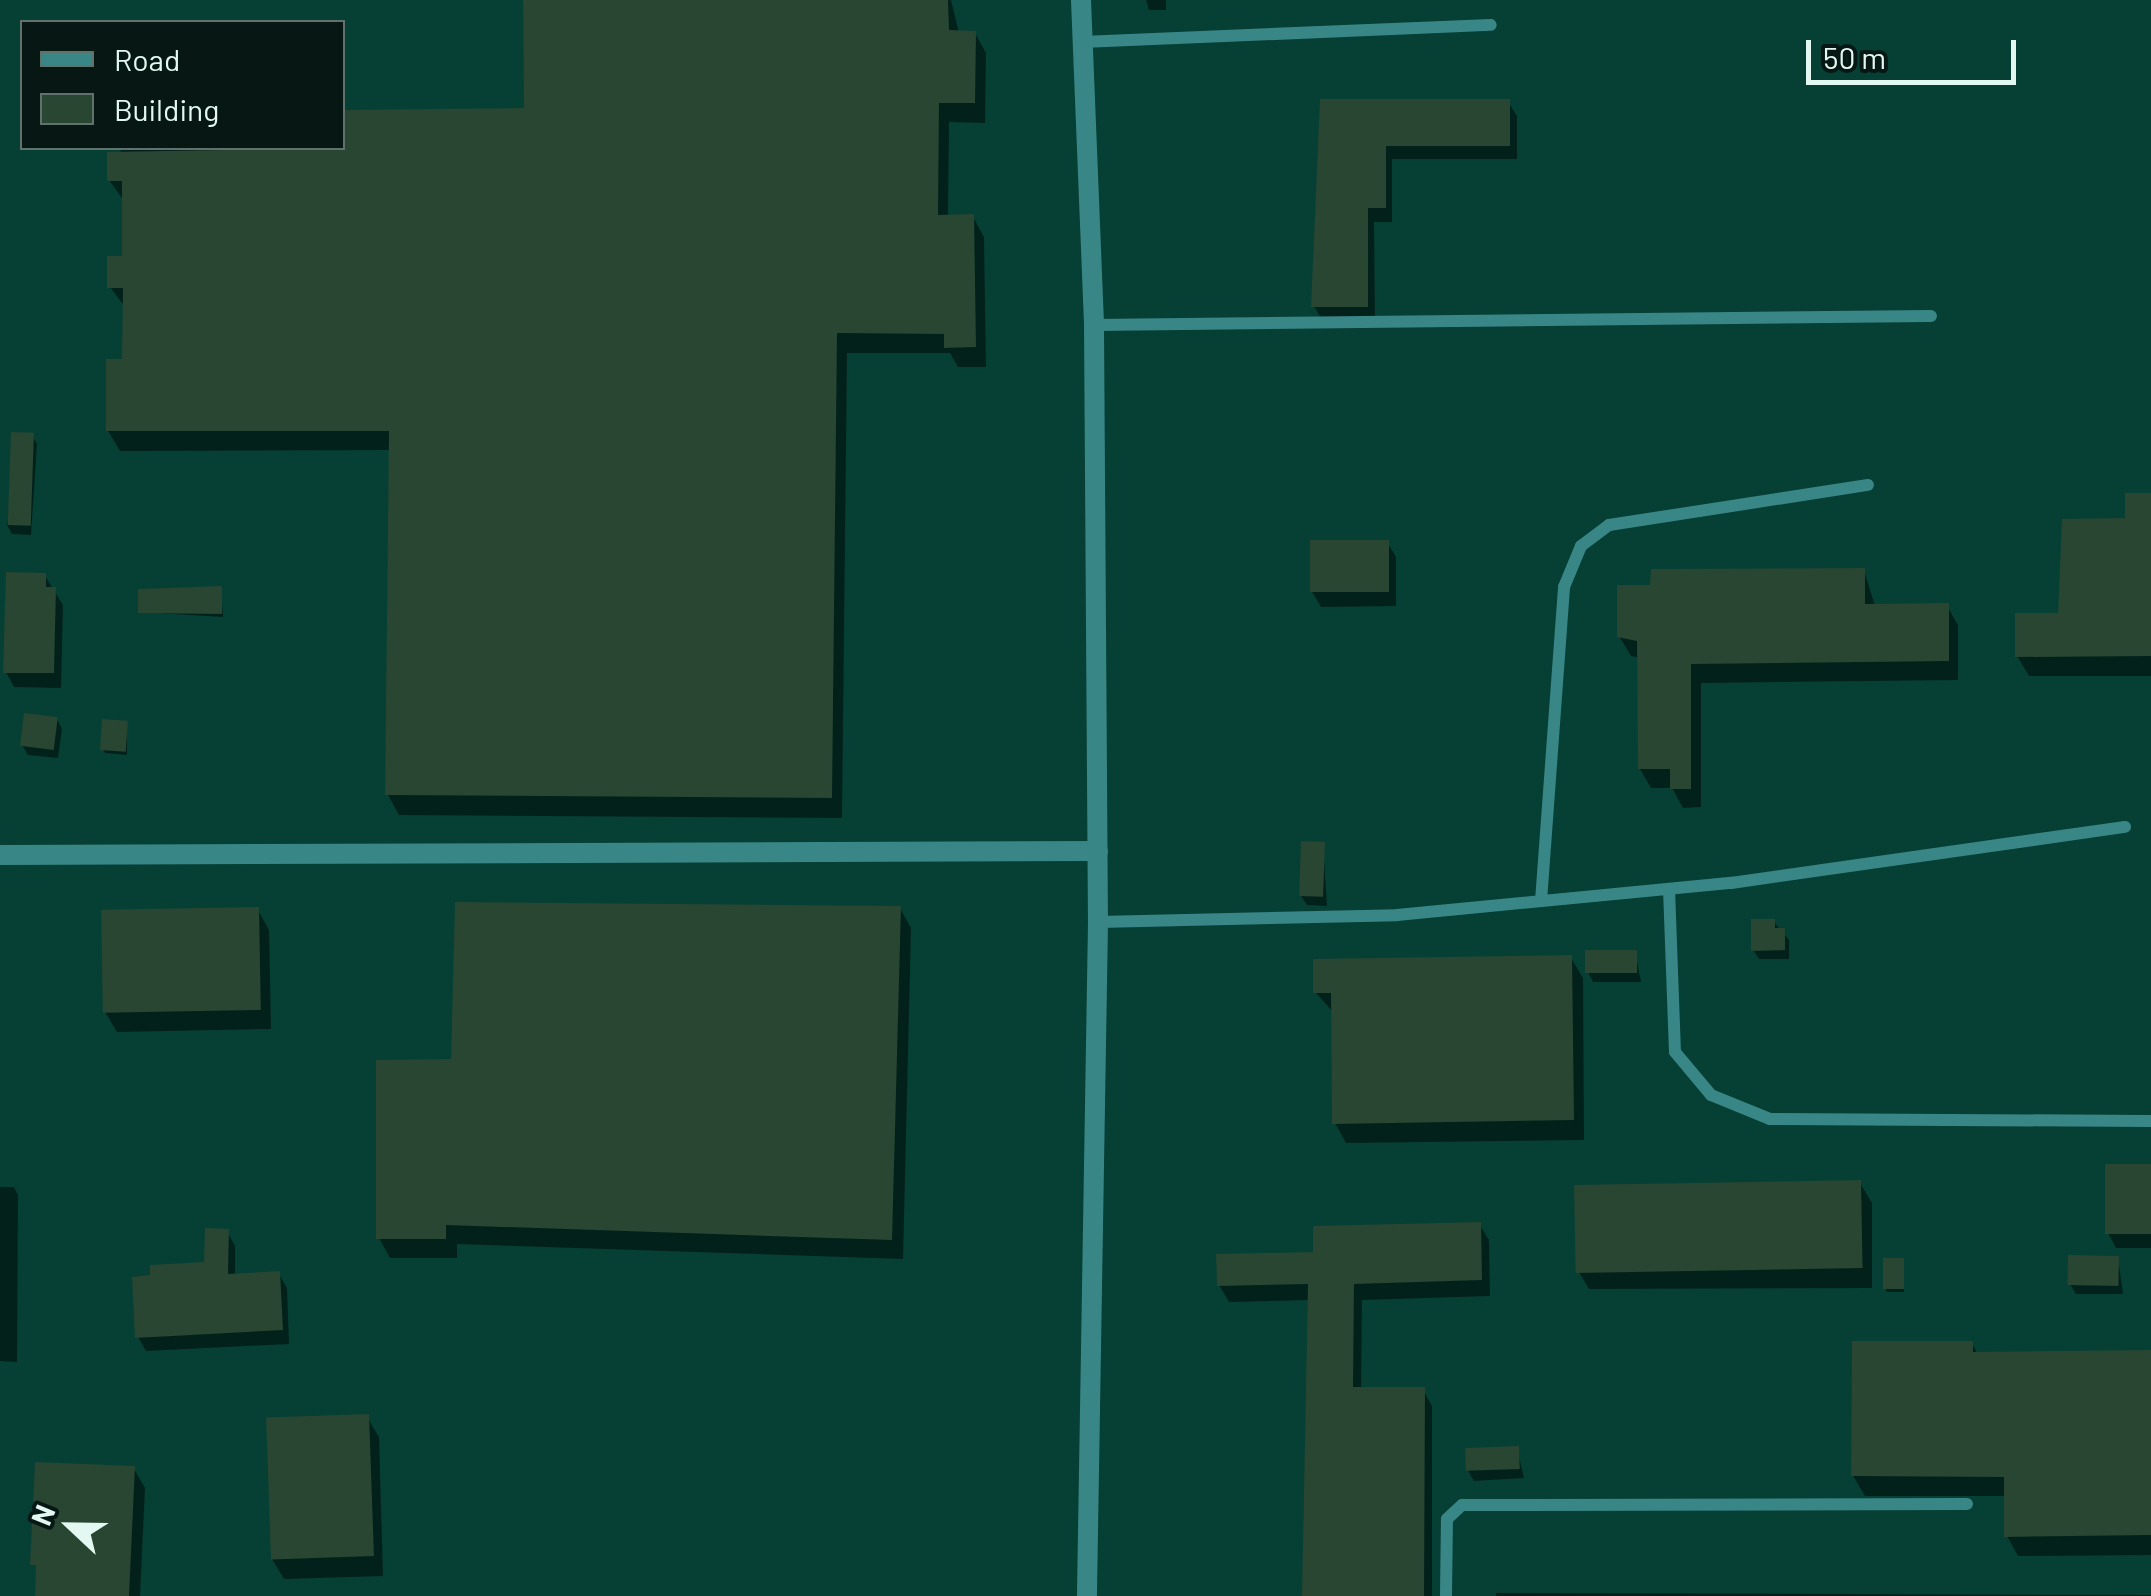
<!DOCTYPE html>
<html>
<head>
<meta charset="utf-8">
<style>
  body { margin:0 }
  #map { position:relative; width:2151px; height:1596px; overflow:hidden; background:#09342a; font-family:Barlow,sans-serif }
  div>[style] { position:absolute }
  .built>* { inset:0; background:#063f34 }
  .shadow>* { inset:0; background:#0007 }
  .building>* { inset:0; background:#284632; transform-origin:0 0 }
  .lane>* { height:12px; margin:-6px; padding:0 6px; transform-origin:6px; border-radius:6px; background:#398687 }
  .street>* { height:20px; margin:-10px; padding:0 10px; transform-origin:10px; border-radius:10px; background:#398687 }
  span { translate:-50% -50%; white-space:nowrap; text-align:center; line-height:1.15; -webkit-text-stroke:8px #071814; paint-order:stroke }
  .legend { position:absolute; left:20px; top:20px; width:325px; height:130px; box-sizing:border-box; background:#071814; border:2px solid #5f726c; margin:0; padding:12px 18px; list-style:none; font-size:30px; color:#e2f8f1 }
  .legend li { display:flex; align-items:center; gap:20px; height:50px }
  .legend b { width:50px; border:2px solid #5f726c }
  .north { position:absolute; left:20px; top:1476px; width:100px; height:100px; -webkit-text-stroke:8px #071814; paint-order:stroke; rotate:292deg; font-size:28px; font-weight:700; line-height:40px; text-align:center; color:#e2f8f1 }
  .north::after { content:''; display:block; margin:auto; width:35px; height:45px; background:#e2f8f1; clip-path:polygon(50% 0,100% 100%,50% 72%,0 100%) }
  .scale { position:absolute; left:1806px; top:40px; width:210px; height:45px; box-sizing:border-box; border:5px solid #e2f8f1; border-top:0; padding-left:12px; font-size:30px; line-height:35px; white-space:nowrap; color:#e2f8f1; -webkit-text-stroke:8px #071814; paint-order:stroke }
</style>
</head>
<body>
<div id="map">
  <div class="built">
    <i style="clip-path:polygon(evenodd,0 0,2151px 0,2151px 1596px,0 1596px,0 0,22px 22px,342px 22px,342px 148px,22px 148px,22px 22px)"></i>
  </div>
  <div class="shadow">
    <i style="clip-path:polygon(526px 0,951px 0,959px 33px,975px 33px,986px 53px,985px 123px,949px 122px,948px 217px,973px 217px,984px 237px,986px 367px,958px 367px,950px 353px,847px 353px,842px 818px,399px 815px,388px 795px,391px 450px,120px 451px,108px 431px,125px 361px,125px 307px,110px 287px,124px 259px,124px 201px,109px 180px,122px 148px,342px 148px,526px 111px)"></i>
    <i style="clip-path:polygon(1146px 0,1166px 0,1166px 10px,1149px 10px)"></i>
    <i style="clip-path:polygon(1322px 101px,1508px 102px,1517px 116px,1517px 159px,1392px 159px,1392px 222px,1374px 222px,1375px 320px,1322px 320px,1314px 306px)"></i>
    <i style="clip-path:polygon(32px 435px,37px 444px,31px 535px,12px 534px,7px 525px)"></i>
    <i style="clip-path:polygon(2151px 495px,2151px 676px,2029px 676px,2017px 656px,2060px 615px)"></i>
    <i style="clip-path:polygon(1387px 542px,1396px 557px,1396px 606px,1321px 607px,1312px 592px)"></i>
    <i style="clip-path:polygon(1864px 570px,1875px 606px,1947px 606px,1958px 625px,1958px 680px,1701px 683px,1701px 807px,1683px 808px,1672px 788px,1651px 788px,1640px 769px,1640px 658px,1631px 656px,1619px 636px)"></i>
    <i style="clip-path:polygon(45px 576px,63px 605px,61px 688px,14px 687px,6px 672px)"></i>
    <i style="clip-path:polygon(221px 588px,223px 617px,141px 612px)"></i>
    <i style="clip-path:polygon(57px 719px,62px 729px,58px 758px,28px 755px,22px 745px)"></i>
    <i style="clip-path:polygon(127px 723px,127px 755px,105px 753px,103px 749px)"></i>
    <i style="clip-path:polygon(1323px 844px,1327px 906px,1307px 905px,1301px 896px)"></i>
    <i style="clip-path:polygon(900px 908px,911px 928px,903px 1259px,457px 1244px,457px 1258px,390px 1258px,379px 1238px)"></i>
    <i style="clip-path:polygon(258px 910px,269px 930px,271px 1029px,117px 1032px,105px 1012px)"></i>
    <i style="clip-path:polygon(1774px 922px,1789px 940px,1789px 959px,1759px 959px,1753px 950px)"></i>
    <i style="clip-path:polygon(1635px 952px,1641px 982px,1593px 982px,1588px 972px)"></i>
    <i style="clip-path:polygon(1571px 958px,1583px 978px,1584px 1140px,1346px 1143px,1335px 1123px,1334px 1013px,1315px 992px)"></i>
    <i style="clip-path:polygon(2151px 1167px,2151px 1248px,2116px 1248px,2108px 1233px)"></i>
    <i style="clip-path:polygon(1860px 1183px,1872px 1203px,1872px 1288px,1589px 1289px,1577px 1269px)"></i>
    <i style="clip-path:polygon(0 1187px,14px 1187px,18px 1195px,17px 1362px,0 1361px)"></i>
    <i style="clip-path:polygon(1479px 1224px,1489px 1240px,1490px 1296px,1362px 1300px,1361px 1390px,1423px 1390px,1432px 1406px,1432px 1596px,1305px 1596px,1310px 1300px,1229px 1302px,1219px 1285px,1316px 1255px)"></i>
    <i style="clip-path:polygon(227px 1231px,235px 1246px,235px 1276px,279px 1274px,287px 1288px,289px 1344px,146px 1351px,138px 1337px,206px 1265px)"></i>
    <i style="clip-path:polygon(2118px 1258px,2123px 1294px,2076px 1294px,2070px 1284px)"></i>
    <i style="clip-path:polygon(1902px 1260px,1904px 1292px,1887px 1292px,1885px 1288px)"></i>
    <i style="clip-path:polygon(1972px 1343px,1978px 1355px,2151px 1352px,2151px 1555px,2018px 1556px,2007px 1536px,2006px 1496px,1865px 1496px,1853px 1476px)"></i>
    <i style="clip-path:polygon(367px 1417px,379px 1437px,383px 1576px,284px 1579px,272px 1559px)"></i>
    <i style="clip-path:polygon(1517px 1448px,1524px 1478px,1474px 1481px,1468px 1471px)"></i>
    <i style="clip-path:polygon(134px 1469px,145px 1488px,140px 1596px,36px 1596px)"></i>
    <i style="clip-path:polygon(1496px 1593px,2151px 1595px,2151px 1596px,1496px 1596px)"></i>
  </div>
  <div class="building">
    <i style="clip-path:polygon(523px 0,948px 0,949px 30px,976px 31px,975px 103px,939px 103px,938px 215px,974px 214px,976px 347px,944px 348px,944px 334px,837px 333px,832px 798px,385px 795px,389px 431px,106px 431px,106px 359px,122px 359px,123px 288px,107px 288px,107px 256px,122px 256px,122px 181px,107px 181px,107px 152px,342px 148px,342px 110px,524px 108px)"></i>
    <i style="clip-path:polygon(1320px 99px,1510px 99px,1510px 146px,1386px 146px,1386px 208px,1368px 208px,1368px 307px,1311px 307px)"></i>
    <i style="left:11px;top:432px;width:23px;height:93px;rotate:2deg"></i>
    <i style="clip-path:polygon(2125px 493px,2151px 493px,2151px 656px,2015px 657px,2015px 613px,2058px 613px,2062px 519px,2125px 518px)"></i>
    <i style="left:1310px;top:540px;width:79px;height:52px"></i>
    <i style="clip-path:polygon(1865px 568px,1865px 604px,1949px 603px,1949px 661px,1691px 664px,1691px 789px,1670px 789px,1670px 769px,1638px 769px,1637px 641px,1617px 637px,1617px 585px,1650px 585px,1651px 569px)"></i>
    <i style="clip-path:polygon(6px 572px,46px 573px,46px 587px,56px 587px,54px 673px,3px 673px)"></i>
    <i style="clip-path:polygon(222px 586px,222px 614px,138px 613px,138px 589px)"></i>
    <i style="left:24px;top:713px;width:34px;height:33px;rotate:7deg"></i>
    <i style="left:102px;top:719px;width:26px;height:31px;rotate:4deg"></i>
    <i style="left:1301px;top:841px;width:24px;height:55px;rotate:2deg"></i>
    <i style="clip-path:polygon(455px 902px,901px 906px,892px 1240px,446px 1225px,446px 1239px,376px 1239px,376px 1060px,451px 1059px)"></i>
    <i style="left:259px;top:907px;width:103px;height:158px;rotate:89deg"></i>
    <i style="clip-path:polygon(1751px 919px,1775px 919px,1775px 928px,1785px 928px,1785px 950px,1751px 951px)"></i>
    <i style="left:1585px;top:950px;width:52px;height:23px"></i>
    <i style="clip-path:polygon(1572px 955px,1574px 1120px,1332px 1124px,1331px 993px,1313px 993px,1313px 959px)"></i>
    <i style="left:2105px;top:1164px;width:46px;height:70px"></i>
    <i style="left:1861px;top:1180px;width:88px;height:287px;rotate:89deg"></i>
    <i style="clip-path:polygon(1481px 1222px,1482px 1280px,1354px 1284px,1353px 1387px,1425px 1387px,1424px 1596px,1302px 1596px,1308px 1284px,1217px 1286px,1216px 1254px,1313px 1252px,1313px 1226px)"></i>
    <i style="clip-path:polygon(205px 1228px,229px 1229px,228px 1274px,280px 1271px,283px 1330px,135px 1338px,132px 1277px,150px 1275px,150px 1265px,204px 1262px)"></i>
    <i style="left:2068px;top:1255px;width:51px;height:30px;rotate:1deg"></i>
    <i style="left:1883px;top:1258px;width:21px;height:31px"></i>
    <i style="clip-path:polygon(1852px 1341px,1973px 1341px,1973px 1352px,2151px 1350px,2151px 1535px,2004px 1537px,2004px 1477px,1851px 1476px)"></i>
    <i style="left:369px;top:1414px;width:142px;height:103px;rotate:88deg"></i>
    <i style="left:1519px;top:1446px;width:23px;height:54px;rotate:88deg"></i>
    <i style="clip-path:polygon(35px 1462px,135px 1466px,129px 1596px,35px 1596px,36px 1565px,30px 1565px)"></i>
  </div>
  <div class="lane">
    <i style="left:1082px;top:42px;width:409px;rotate:-2.4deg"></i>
    <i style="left:1094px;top:325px;width:837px;rotate:-0.62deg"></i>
    <i style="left:1669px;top:889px;width:163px;rotate:87.9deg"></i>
    <i style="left:1675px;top:1052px;width:56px;rotate:50.1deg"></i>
    <i style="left:1711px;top:1095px;width:64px;rotate:22.1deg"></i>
    <i style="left:1770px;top:1119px;width:381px;rotate:0.3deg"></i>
    <i style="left:1541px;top:901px;width:315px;rotate:-85.8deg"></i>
    <i style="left:1564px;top:587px;width:44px;rotate:-67.5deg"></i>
    <i style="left:1581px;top:546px;width:35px;rotate:-37deg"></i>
    <i style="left:1609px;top:525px;width:262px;rotate:-8.8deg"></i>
    <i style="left:1098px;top:922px;width:299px;rotate:-1.3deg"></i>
    <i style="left:1397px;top:915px;width:336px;rotate:-5.5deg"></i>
    <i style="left:1731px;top:883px;width:398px;rotate:-8.1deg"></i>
    <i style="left:1446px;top:1596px;width:77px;rotate:-89.3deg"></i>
    <i style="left:1447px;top:1519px;width:21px;rotate:-43deg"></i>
    <i style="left:1462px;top:1505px;width:505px;rotate:-0.11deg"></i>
  </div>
  <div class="street">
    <i style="left:1081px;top:0;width:325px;rotate:87.7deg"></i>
    <i style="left:1094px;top:325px;width:597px;rotate:89.62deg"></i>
    <i style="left:1098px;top:922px;width:674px;rotate:90.94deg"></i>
    <i style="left:0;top:855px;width:1098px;rotate:-0.21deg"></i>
  </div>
  <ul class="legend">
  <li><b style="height:12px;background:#398687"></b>Road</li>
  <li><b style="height:28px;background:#284632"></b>Building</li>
  </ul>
  <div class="north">N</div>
  <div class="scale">50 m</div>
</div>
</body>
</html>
